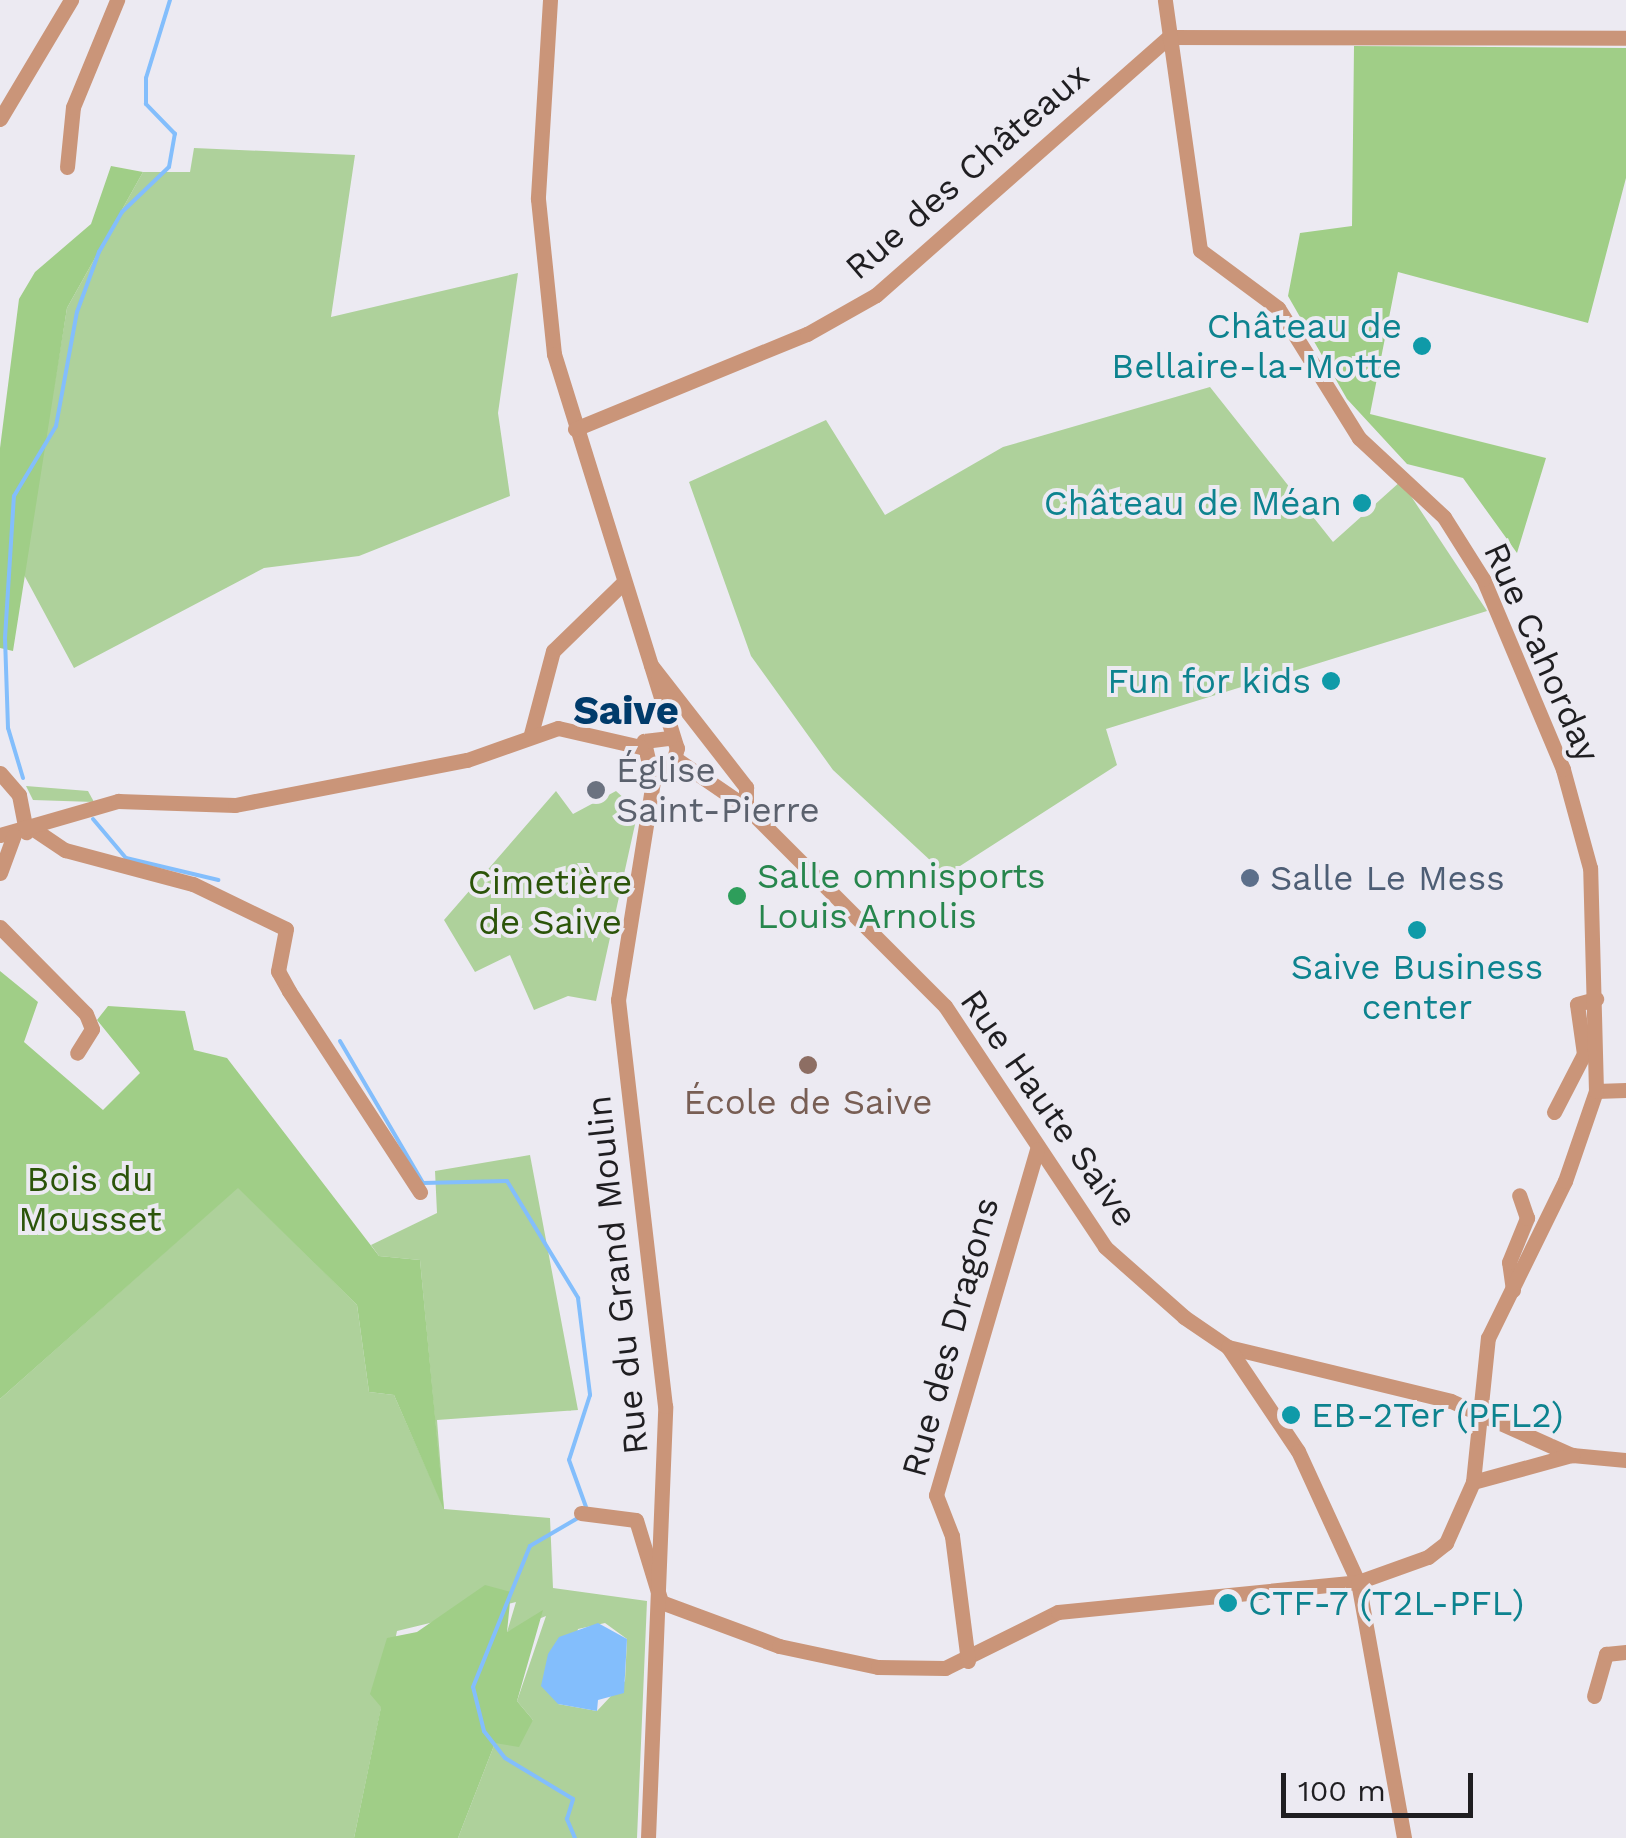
<!DOCTYPE html>
<html>
<head>
<meta charset="utf-8">
<style>
  body { margin:0 }
  #map { position:relative; width:1626px; height:1838px; overflow:hidden; background:#eceaf2; font-family:"Work Sans",sans-serif }
  div>[style] { position:absolute }
  .green>* { inset:0; background:#aed19b }
  .forest>* { inset:0; background:#a0ce87 }
  .water>* { inset:0; background:#83befc }
  .stream>* { height:4px; margin:-2px; padding:0 2px; transform-origin:2px; border-radius:2px; background:#83befc }
  .minor>* { height:15px; margin:-7.5px; padding:0 7.5px; transform-origin:7.5px; border-radius:7.5px; background:#ca9579 }
  .dots>* { width:28px; height:28px; translate:-50% -50%; box-sizing:border-box; border:5px solid #eceaf2; border-radius:50% }
  span { translate:-50% -50%; white-space:nowrap; text-align:center; line-height:1.15; -webkit-text-stroke:8px #eceaf2; paint-order:stroke }
  .street-label { font-size:35px; color:#1f1e21 }
  .culture-label { font-size:35px; color:#0d838f }
  .right { translate:-100% -50%; text-align:right }
  .left { translate:0 -50%; text-align:left }
  .worship-label { font-size:35px; color:#5b616d }
  .leisure-label { font-size:35px; color:#27864d }
  .service-label { font-size:35px; color:#4e5e75 }
  .park-label { font-size:35px; color:#2b5409 }
  .education-label { font-size:35px; color:#785e54 }
  .quarter-label { font-size:40px; color:#003b6b; font-weight:700 }
  .scale { position:absolute; left:1281px; top:1773px; width:192px; height:45px; box-sizing:border-box; border:5px solid #1f1e21; border-top:0; padding-left:12px; font-size:30px; line-height:35px; white-space:nowrap; color:#1f1e21; -webkit-text-stroke:8px #eceaf2; paint-order:stroke }
</style>
</head>
<body>
<div id="map">
  <div class="green">
    <i style="clip-path:polygon(194px 148px,355px 155px,331px 317px,518px 273px,498px 413px,510px 496px,359px 556px,264px 568px,74px 668px,23px 573px,67px 308px,143px 172px,190px 172px)"></i>
    <i style="clip-path:polygon(1210px 387px,1333px 542px,1401px 481px,1487px 611px,1106px 729px,1117px 765px,946px 875px,833px 770px,751px 656px,689px 482px,826px 420px,885px 515px,1003px 447px)"></i>
    <i style="clip-path:polygon(26px 786px,88px 791px,94px 802px,33px 800px)"></i>
    <i style="clip-path:polygon(556px 791px,573px 814px,616px 791px,638px 811px,596px 1001px,568px 996px,534px 1010px,510px 955px,475px 972px,444px 920px)"></i>
    <i style="clip-path:polygon(evenodd,530px 1155px,578px 1410px,437px 1420px,444px 1509px,550px 1518px,553px 1588px,647px 1601px,637px 1838px,458px 1838px,495px 1743px,533px 1720px,517px 1701px,546px 1616px,507px 1632px,516px 1602px,397px 1631px,354px 1838px,0 1838px,0 1399px,238px 1187px,357px 1305px,369px 1392px,394px 1395px,443px 1506px,420px 1260px,379px 1256px,371px 1245px,437px 1213px,435px 1171px,530px 1155px,605px 1623px,627px 1639px,625px 1681px,597px 1711px,558px 1704px,578px 1629px,605px 1623px)"></i>
  </div>
  <div class="forest">
    <i style="clip-path:polygon(1354px 46px,1626px 48px,1626px 178px,1588px 323px,1398px 272px,1370px 414px,1546px 458px,1517px 553px,1463px 478px,1407px 464px,1347px 399px,1288px 296px,1300px 233px,1352px 226px)"></i>
    <i style="clip-path:polygon(111px 166px,143px 172px,67px 308px,13px 651px,0 648px,0 448px,19px 299px,35px 272px,91px 224px)"></i>
    <i style="clip-path:polygon(0 971px,38px 1002px,24px 1042px,103px 1110px,140px 1073px,97px 1020px,108px 1006px,185px 1011px,194px 1050px,227px 1058px,379px 1256px,420px 1260px,444px 1510px,394px 1395px,369px 1392px,357px 1305px,238px 1188px,0 1399px)"></i>
    <i style="clip-path:polygon(485px 1585px,511px 1592px,507px 1632px,543px 1610px,517px 1701px,533px 1720px,519px 1747px,495px 1743px,458px 1838px,354px 1838px,381px 1707px,370px 1694px,387px 1638px,417px 1632px)"></i>
  </div>
  <div class="water">
    <i style="clip-path:polygon(598px 1623px,627px 1639px,624px 1693px,598px 1700px,597px 1711px,558px 1704px,541px 1686px,548px 1654px,559px 1637px)"></i>
  </div>
  <div class="stream">
    <i style="left:23px;top:778px;width:52px;rotate:-106.7deg"></i>
    <i style="left:8px;top:728px;width:90px;rotate:-91.9deg"></i>
    <i style="left:5px;top:638px;width:142px;rotate:-86.4deg"></i>
    <i style="left:14px;top:496px;width:82px;rotate:-59deg"></i>
    <i style="left:56px;top:426px;width:116px;rotate:-79.6deg"></i>
    <i style="left:77px;top:312px;width:64px;rotate:-69.9deg"></i>
    <i style="left:99px;top:252px;width:46px;rotate:-60.1deg"></i>
    <i style="left:122px;top:212px;width:65px;rotate:-43.8deg"></i>
    <i style="left:169px;top:167px;width:34px;rotate:-80deg"></i>
    <i style="left:175px;top:134px;width:42px;rotate:-134deg"></i>
    <i style="left:146px;top:104px;width:26px;rotate:-90deg"></i>
    <i style="left:146px;top:78px;width:82px;rotate:-72.9deg"></i>
    <i style="left:93px;top:819px;width:51px;rotate:49.8deg"></i>
    <i style="left:126px;top:858px;width:95px;rotate:13.4deg"></i>
    <i style="left:340px;top:1041px;width:164px;rotate:59.7deg"></i>
    <i style="left:423px;top:1183px;width:84px;rotate:-1.4deg"></i>
    <i style="left:507px;top:1181px;width:137px;rotate:58.7deg"></i>
    <i style="left:578px;top:1298px;width:98px;rotate:82.9deg"></i>
    <i style="left:590px;top:1395px;width:68px;rotate:107.9deg"></i>
    <i style="left:569px;top:1460px;width:50px;rotate:70.1deg"></i>
    <i style="left:575px;top:1838px;width:21px;rotate:-113deg"></i>
    <i style="left:567px;top:1819px;width:21px;rotate:-73deg"></i>
    <i style="left:573px;top:1799px;width:79px;rotate:-148.9deg"></i>
    <i style="left:505px;top:1758px;width:34px;rotate:-128deg"></i>
    <i style="left:484px;top:1731px;width:45px;rotate:-104deg"></i>
    <i style="left:473px;top:1687px;width:152px;rotate:-68deg"></i>
    <i style="left:530px;top:1546px;width:56px;rotate:-30.3deg"></i>
  </div>
  <div class="minor">
    <i style="left:550px;top:0;width:199px;rotate:93.5deg"></i>
    <i style="left:538px;top:199px;width:156px;rotate:84.1deg"></i>
    <i style="left:554px;top:354px;width:413px;rotate:72.7deg"></i>
    <i style="left:677px;top:748px;width:18px;rotate:106deg"></i>
    <i style="left:672px;top:765px;width:22px;rotate:172deg"></i>
    <i style="left:650px;top:768px;width:28px;rotate:-103deg"></i>
    <i style="left:644px;top:741px;width:26px;rotate:-7deg"></i>
    <i style="left:0;top:119px;width:139px;rotate:-59.2deg"></i>
    <i style="left:67px;top:167px;width:60px;rotate:-84.3deg"></i>
    <i style="left:73px;top:107px;width:116px;rotate:-67.6deg"></i>
    <i style="left:575px;top:429px;width:251px;rotate:-22.3deg"></i>
    <i style="left:807px;top:334px;width:79px;rotate:-29.5deg"></i>
    <i style="left:876px;top:295px;width:390px;rotate:-41.4deg"></i>
    <i style="left:1169px;top:37px;width:457px;rotate:0.1deg"></i>
    <i style="left:651px;top:665px;width:155px;rotate:52.1deg"></i>
    <i style="left:746px;top:787px;width:20px;rotate:90deg"></i>
    <i style="left:531px;top:734px;width:86px;rotate:-75.2deg"></i>
    <i style="left:553px;top:651px;width:98px;rotate:-44.2deg"></i>
    <i style="left:676px;top:759px;width:85px;rotate:34.4deg"></i>
    <i style="left:746px;top:807px;width:281px;rotate:45deg"></i>
    <i style="left:945px;top:1006px;width:289px;rotate:56.4deg"></i>
    <i style="left:1105px;top:1247px;width:106px;rotate:41.5deg"></i>
    <i style="left:1184px;top:1317px;width:53px;rotate:34.3deg"></i>
    <i style="left:1228px;top:1347px;width:229px;rotate:13.6deg"></i>
    <i style="left:1451px;top:1401px;width:133px;rotate:24.1deg"></i>
    <i style="left:1572px;top:1455px;width:54px;rotate:5.3deg"></i>
    <i style="left:0;top:773px;width:29px;rotate:49deg"></i>
    <i style="left:19px;top:795px;width:38px;rotate:79deg"></i>
    <i style="left:35px;top:830px;width:36px;rotate:34deg"></i>
    <i style="left:65px;top:850px;width:132px;rotate:14.9deg"></i>
    <i style="left:193px;top:884px;width:103px;rotate:25.8deg"></i>
    <i style="left:286px;top:929px;width:43px;rotate:100.8deg"></i>
    <i style="left:278px;top:971px;width:23px;rotate:61deg"></i>
    <i style="left:289px;top:991px;width:240px;rotate:56.9deg"></i>
    <i style="left:0;top:835px;width:123px;rotate:-16.1deg"></i>
    <i style="left:118px;top:801px;width:117px;rotate:2deg"></i>
    <i style="left:235px;top:805px;width:236px;rotate:-11deg"></i>
    <i style="left:467px;top:760px;width:96px;rotate:-19.4deg"></i>
    <i style="left:558px;top:728px;width:85px;rotate:12.9deg"></i>
    <i style="left:0;top:873px;width:40px;rotate:-69.8deg"></i>
    <i style="left:0;top:927px;width:122px;rotate:45.3deg"></i>
    <i style="left:86px;top:1014px;width:16px;rotate:68deg"></i>
    <i style="left:92px;top:1029px;width:28px;rotate:122deg"></i>
    <i style="left:1596px;top:1091px;width:30px;rotate:-2deg"></i>
    <i style="left:1554px;top:1112px;width:65px;rotate:-62.7deg"></i>
    <i style="left:1584px;top:1054px;width:50px;rotate:-98deg"></i>
    <i style="left:1577px;top:1004px;width:20px;rotate:-15deg"></i>
    <i style="left:1513px;top:1290px;width:28px;rotate:-98deg"></i>
    <i style="left:1509px;top:1262px;width:48px;rotate:-67.8deg"></i>
    <i style="left:1527px;top:1218px;width:24px;rotate:-109deg"></i>
    <i style="left:1228px;top:1347px;width:125px;rotate:56.1deg"></i>
    <i style="left:1298px;top:1451px;width:144px;rotate:65.4deg"></i>
    <i style="left:1358px;top:1582px;width:260px;rotate:79.8deg"></i>
    <i style="left:1473px;top:1482px;width:103px;rotate:-15.3deg"></i>
    <i style="left:581px;top:1513px;width:55px;rotate:7.3deg"></i>
    <i style="left:636px;top:1520px;width:86px;rotate:73deg"></i>
    <i style="left:661px;top:1602px;width:126px;rotate:20.4deg"></i>
    <i style="left:779px;top:1646px;width:101px;rotate:12deg"></i>
    <i style="left:878px;top:1667px;width:67px;rotate:0.9deg"></i>
    <i style="left:945px;top:1668px;width:126px;rotate:-26.4deg"></i>
    <i style="left:1058px;top:1612px;width:301px;rotate:-5.7deg"></i>
    <i style="left:1358px;top:1582px;width:74px;rotate:-19.7deg"></i>
    <i style="left:1428px;top:1557px;width:23px;rotate:-38deg"></i>
    <i style="left:1446px;top:1543px;width:67px;rotate:-66.1deg"></i>
    <i style="left:1473px;top:1482px;width:145px;rotate:-84.1deg"></i>
    <i style="left:1488px;top:1338px;width:175px;rotate:-63.9deg"></i>
    <i style="left:1565px;top:1181px;width:95px;rotate:-71deg"></i>
    <i style="left:1596px;top:1091px;width:223px;rotate:-91.5deg"></i>
    <i style="left:1590px;top:868px;width:103px;rotate:-105.3deg"></i>
    <i style="left:1563px;top:769px;width:206px;rotate:-112.8deg"></i>
    <i style="left:1483px;top:579px;width:73px;rotate:-122.2deg"></i>
    <i style="left:1444px;top:517px;width:116px;rotate:-137.1deg"></i>
    <i style="left:1359px;top:438px;width:153px;rotate:-121.9deg"></i>
    <i style="left:1278px;top:308px;width:97px;rotate:-143.4deg"></i>
    <i style="left:1200px;top:250px;width:252px;rotate:-98deg"></i>
    <i style="left:968px;top:1661px;width:126px;rotate:-97.3deg"></i>
    <i style="left:952px;top:1536px;width:44px;rotate:-111.3deg"></i>
    <i style="left:936px;top:1495px;width:360px;rotate:-73.7deg"></i>
    <i style="left:1594px;top:1696px;width:44px;rotate:-74.1deg"></i>
    <i style="left:1606px;top:1654px;width:20px;rotate:-6deg"></i>
    <i style="left:648px;top:1838px;width:432px;rotate:-87.7deg"></i>
    <i style="left:665px;top:1406px;width:409px;rotate:-96.6deg"></i>
    <i style="left:618px;top:1000px;width:233px;rotate:-80.9deg"></i>
  </div>
  <div class="dots">
    <i style="left:1422px;top:346px;background:#0f9aa8"></i>
    <i style="left:1362px;top:503px;background:#0f9aa8"></i>
    <i style="left:1331px;top:681px;background:#0f9aa8"></i>
    <i style="left:596px;top:790px;background:#6b7280"></i>
    <i style="left:1250px;top:878px;background:#5c6f8a"></i>
    <i style="left:737px;top:896px;background:#2e9e5b"></i>
    <i style="left:1417px;top:930px;background:#0f9aa8"></i>
    <i style="left:808px;top:1065px;background:#8d6e63"></i>
    <i style="left:1291px;top:1415px;background:#0f9aa8"></i>
    <i style="left:1228px;top:1603px;background:#0f9aa8"></i>
  </div>
  <div class="street-label">
    <span style="left:967px;top:171px;rotate:-41deg">Rue des Châteaux</span>
    <span style="left:1542px;top:652px;rotate:66deg">Rue Cahorday</span>
    <span style="left:1049px;top:1108px;rotate:55deg">Rue Haute Saive</span>
    <span style="left:617px;top:1275px;rotate:-96deg">Rue du Grand Moulin</span>
    <span style="left:950px;top:1337px;rotate:-75deg">Rue des Dragons</span>
  </div>
  <div class="culture-label">
    <span class="right" style="left:1402px;top:346px">Château de<br>Bellaire-la-Motte</span>
    <span class="right" style="left:1342px;top:503px">Château de Méan</span>
    <span class="right" style="left:1311px;top:681px">Fun for kids</span>
    <span style="left:1417px;top:987px">Saive Business<br>center</span>
    <span class="left" style="left:1311px;top:1415px">EB-2Ter (PFL2)</span>
    <span class="left" style="left:1248px;top:1603px">CTF-7 (T2L-PFL)</span>
  </div>
  <div class="worship-label">
    <span class="left" style="left:616px;top:790px">Église<br>Saint-Pierre</span>
  </div>
  <div class="leisure-label">
    <span class="left" style="left:757px;top:896px">Salle omnisports<br>Louis Arnolis</span>
  </div>
  <div class="service-label">
    <span class="left" style="left:1270px;top:878px">Salle Le Mess</span>
  </div>
  <div class="park-label">
    <span style="left:550px;top:902px">Cimetière<br>de Saive</span>
    <span style="left:90px;top:1199px">Bois du<br>Mousset</span>
  </div>
  <div class="education-label">
    <span style="left:808px;top:1102px">École de Saive</span>
  </div>
  <div class="quarter-label">
    <span style="left:626px;top:711px">Saive</span>
  </div>
  <div class="scale">100 m</div>
</div>
</body>
</html>
